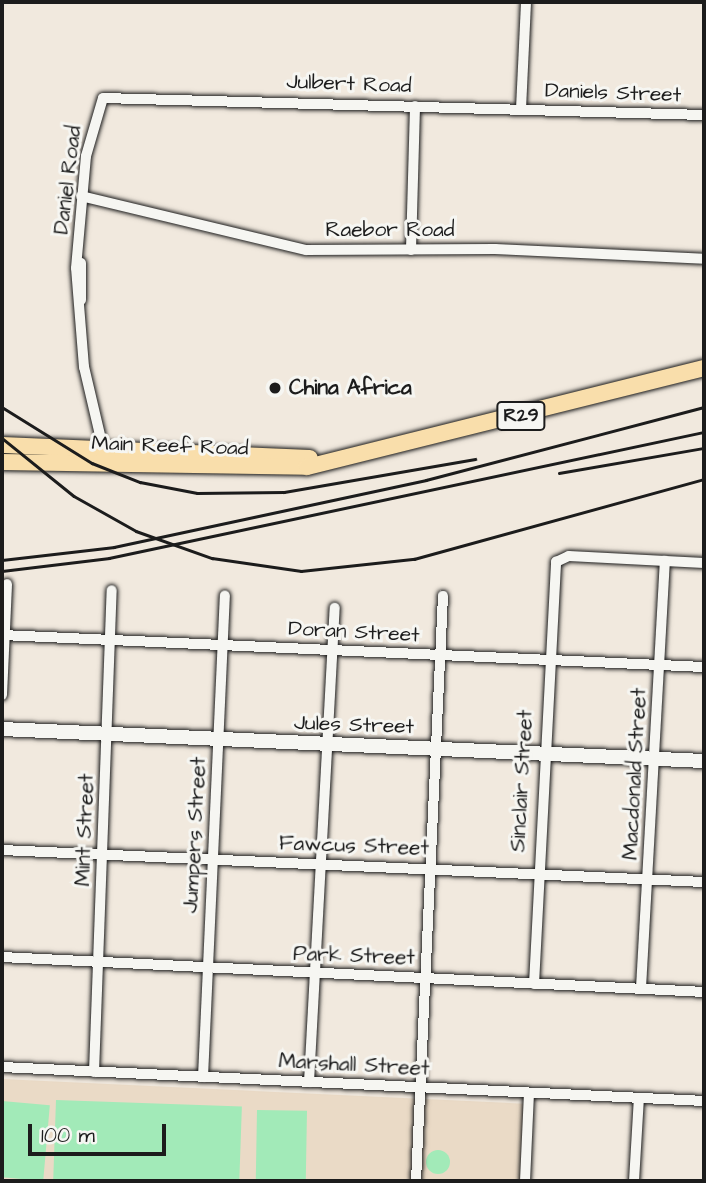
<!DOCTYPE html>
<html>
<head>
<meta charset="utf-8">
<style>
  body { margin:0 }
  #map { position:relative; width:706px; height:1183px; overflow:hidden; background:#f1e9de; font-family:"Architects Daughter",sans-serif }
  div>[style] { position:absolute }
  .built>* { inset:0; background:#eadac6 }
  .green>* { inset:0; background:#a2eab8; transform-origin:0 0 }
  .round { border-radius:50% }
  .roads { filter:drop-shadow(0 0 2px #1c1c1c) drop-shadow(0 0 2px #1c1c1c) }
  .minor>* { height:10px; margin:-5px; padding:0 5px; transform-origin:5px; border-radius:5px; background:#f6f6f2 }
  .secondary>* { height:14px; margin:-7px; padding:0 7px; transform-origin:7px; border-radius:7px; background:#f6f6f2 }
  .primary>* { height:16px; margin:-8px; padding:0 8px; transform-origin:8px; border-radius:8px; background:#f9deab }
  .rail>* { height:2.5px; margin:-1.25px; padding:0 1.25px; transform-origin:1.25px; border-radius:1.25px; background:#1c1c1c }
  .dots>* { width:19px; height:19px; translate:-50% -50%; box-sizing:border-box; border:4px solid #f6f6f2; border-radius:50% }
  span { translate:-50% -50%; white-space:nowrap; text-align:center; line-height:1.15; -webkit-text-stroke:6px #f6f6f2; paint-order:stroke }
  .shield-label span { padding:2px 5px; background:#f6f6f2; border:2px solid; border-radius:5px; -webkit-text-stroke-width:0 }
  .shield-label { font-size:19px; color:#1c1c1c; font-weight:700 }
  .street-label { font-size:21px; color:#1c1c1c }
  .poi-label { font-size:21px; color:#1c1c1c; font-weight:700 }
  .left { translate:0 -50%; text-align:left }
  .frame { position:absolute; inset:0; border:4px solid #1c1c1c; pointer-events:none }
  .scale { position:absolute; left:28px; top:1124px; width:138px; height:32px; box-sizing:border-box; border:4px solid #1c1c1c; border-top:0; padding-left:9px; font-size:21px; line-height:24px; white-space:nowrap; color:#1c1c1c; -webkit-text-stroke:5px #f6f6f2; paint-order:stroke }
</style>
</head>
<body>
<div id="map">
  <div class="built">
    <i style="clip-path:polygon(2px 1079px,529px 1104px,525px 1181px,2px 1181px)"></i>
  </div>
  <div class="green">
    <i style="left:56px;top:1100px;width:186px;height:81px;rotate:2deg"></i>
    <i style="left:2px;top:1101px;width:48px;height:76px;rotate:5deg"></i>
    <i style="left:257px;top:1110px;width:50px;height:71px;rotate:1deg"></i>
    <i class="round" style="left:426px;top:1150px;width:24px;height:24px"></i>
  </div>
  <div class="roads">
    <div class="minor">
      <i style="left:521px;top:109px;width:107px;rotate:-87.3deg"></i>
      <i style="left:81px;top:196px;width:231px;rotate:13.5deg"></i>
      <i style="left:306px;top:250px;width:189px;rotate:-0.3deg"></i>
      <i style="left:495px;top:249px;width:209px;rotate:2.7deg"></i>
      <i style="left:411px;top:250px;width:144px;rotate:-88.4deg"></i>
      <i style="left:81px;top:263px;width:37px;rotate:90deg"></i>
      <i style="left:104px;top:452px;width:87px;rotate:-103.2deg"></i>
      <i style="left:84px;top:367px;width:99px;rotate:-94.6deg"></i>
      <i style="left:76px;top:268px;width:112px;rotate:-84.9deg"></i>
      <i style="left:86px;top:156px;width:60px;rotate:-73.7deg"></i>
      <i style="left:103px;top:98px;width:601px;rotate:1.62deg"></i>
      <i style="left:2px;top:635px;width:703px;rotate:2.61deg"></i>
      <i style="left:2px;top:695px;width:111px;rotate:-87.4deg"></i>
      <i style="left:2px;top:850px;width:703px;rotate:2.61deg"></i>
      <i style="left:2px;top:957px;width:703px;rotate:2.85deg"></i>
      <i style="left:534px;top:984px;width:423px;rotate:-87deg"></i>
      <i style="left:556px;top:562px;width:14px;rotate:-25deg"></i>
      <i style="left:569px;top:556px;width:135px;rotate:3deg"></i>
      <i style="left:641px;top:988px;width:428px;rotate:-86.8deg"></i>
      <i style="left:2px;top:1067px;width:703px;rotate:2.77deg"></i>
      <i style="left:94px;top:1072px;width:482px;rotate:-87.9deg"></i>
      <i style="left:203px;top:1077px;width:482px;rotate:-87.4deg"></i>
      <i style="left:309px;top:1082px;width:475px;rotate:-86.9deg"></i>
      <i style="left:416px;top:1181px;width:586px;rotate:-87.36deg"></i>
      <i style="left:525px;top:1181px;width:87px;rotate:-87.4deg"></i>
      <i style="left:634px;top:1181px;width:83px;rotate:-86.6deg"></i>
    </div>
    <div class="secondary">
      <i style="left:2px;top:729px;width:703px;rotate:2.61deg"></i>
    </div>
    <div class="primary">
      <i style="left:2px;top:445px;width:308px;rotate:2.4deg"></i>
      <i style="left:2px;top:462px;width:305px;rotate:0.9deg"></i>
      <i style="left:307px;top:467px;width:409px;rotate:-14deg"></i>
    </div>
  </div>
  <div class="rail">
    <i style="left:2px;top:407px;width:106px;rotate:31.9deg"></i>
    <i style="left:92px;top:463px;width:52px;rotate:21.6deg"></i>
    <i style="left:140px;top:482px;width:58px;rotate:10.9deg"></i>
    <i style="left:197px;top:493px;width:87px;rotate:-0.7deg"></i>
    <i style="left:284px;top:492px;width:194px;rotate:-9.8deg"></i>
    <i style="left:2px;top:438px;width:92px;rotate:38.9deg"></i>
    <i style="left:74px;top:496px;width:71px;rotate:29.4deg"></i>
    <i style="left:136px;top:531px;width:81px;rotate:19.6deg"></i>
    <i style="left:212px;top:558px;width:90px;rotate:8.3deg"></i>
    <i style="left:301px;top:571px;width:114px;rotate:-6.1deg"></i>
    <i style="left:414px;top:559px;width:301px;rotate:-15.4deg"></i>
    <i style="left:559px;top:473px;width:147px;rotate:-9.8deg"></i>
    <i style="left:2px;top:560px;width:113px;rotate:-6.6deg"></i>
    <i style="left:114px;top:547px;width:319px;rotate:-12.1deg"></i>
    <i style="left:426px;top:480px;width:287px;rotate:-14.7deg"></i>
    <i style="left:2px;top:571px;width:108px;rotate:-6.9deg"></i>
    <i style="left:109px;top:558px;width:608px;rotate:-11.96deg"></i>
  </div>
  <div class="dots">
    <i style="left:275px;top:388px;background:#1c1c1c"></i>
  </div>
  <div class="shield-label">
    <span style="left:521px;top:416px">R29</span>
  </div>
  <div class="street-label">
    <span style="left:349px;top:84px;rotate:2deg">Julbert Road</span>
    <span style="left:613px;top:93px;rotate:2deg">Daniels Street</span>
    <span style="left:68px;top:180px;rotate:-83deg">Daniel Road</span>
    <span style="left:390px;top:230px">Raebor Road</span>
    <span style="left:170px;top:446px;rotate:2deg">Main Reef Road</span>
    <span style="left:354px;top:632px;rotate:3deg">Doran Street</span>
    <span style="left:354px;top:725px;rotate:2deg">Jules Street</span>
    <span style="left:635px;top:774px;rotate:-87deg">Macdonald Street</span>
    <span style="left:522px;top:781px;rotate:-87deg">Sinclair Street</span>
    <span style="left:85px;top:830px;rotate:-88deg">Mint Street</span>
    <span style="left:195px;top:835px;rotate:-87deg">Jumpers Street</span>
    <span style="left:354px;top:846px;rotate:2deg">Fawcus Street</span>
    <span style="left:354px;top:956px;rotate:2deg">Park Street</span>
    <span style="left:354px;top:1065px;rotate:3deg">Marshall Street</span>
  </div>
  <div class="poi-label">
    <span class="left" style="left:289px;top:388px">China Africa</span>
  </div>
  <div class="frame"></div>
  <div class="scale">100 m</div>
</div>
</body>
</html>
